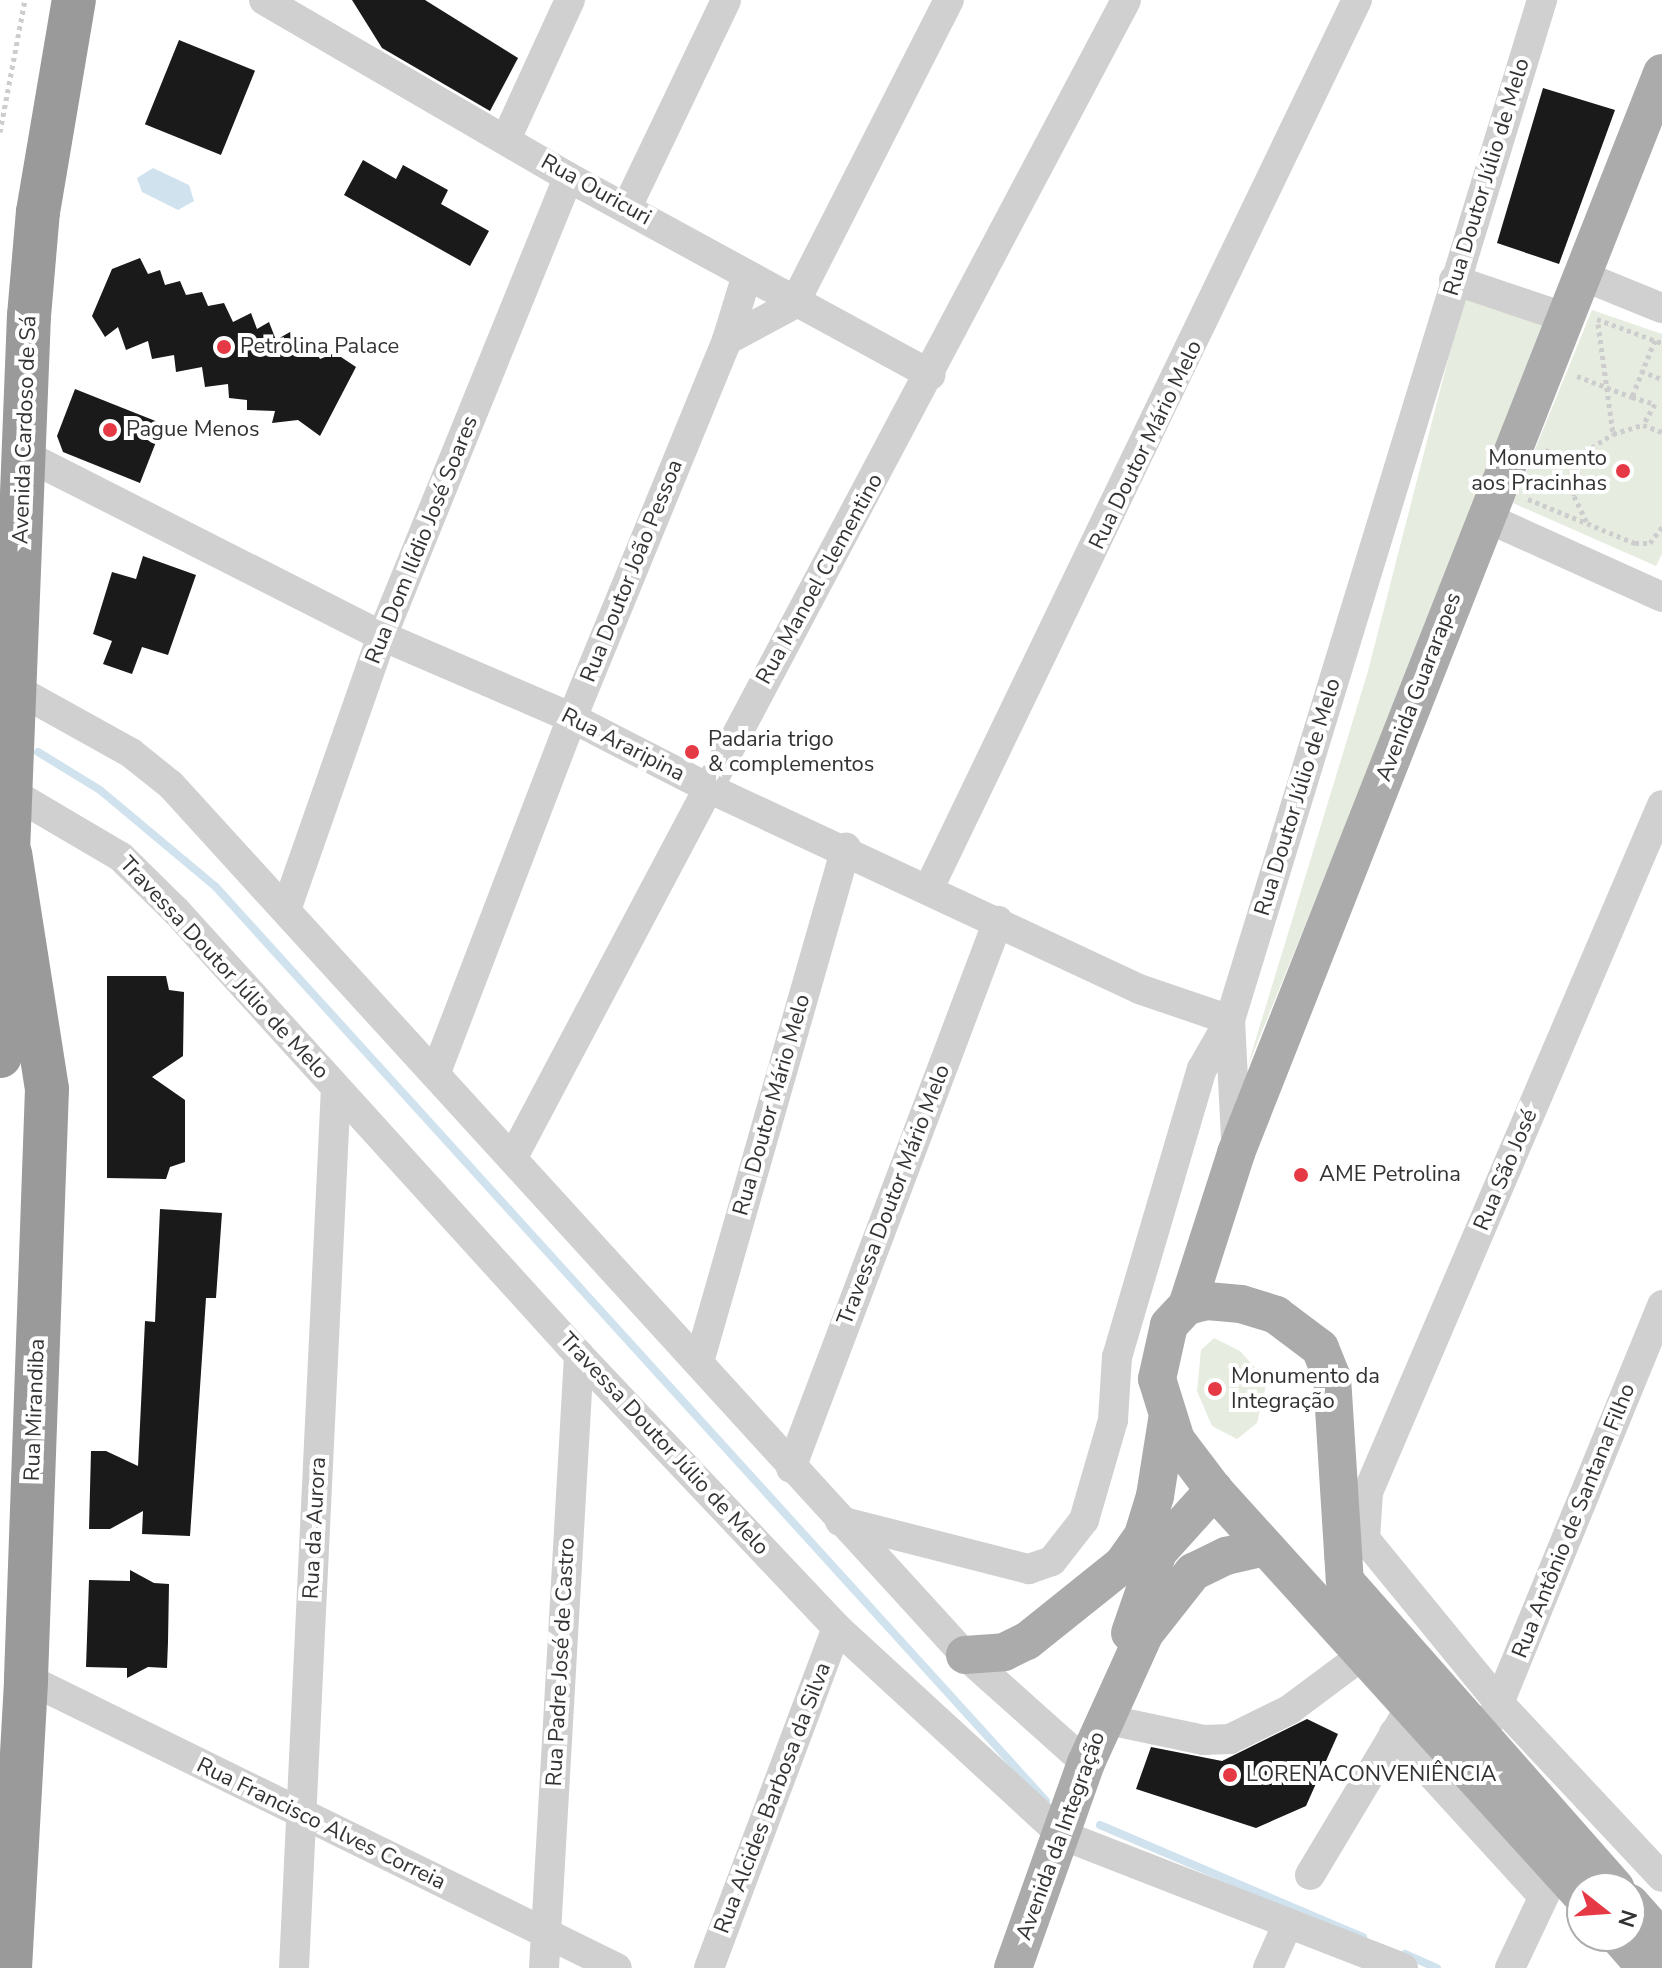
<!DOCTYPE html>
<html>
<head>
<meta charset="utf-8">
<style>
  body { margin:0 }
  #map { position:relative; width:1662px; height:1968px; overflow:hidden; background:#fff; font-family:"Nunito Sans",sans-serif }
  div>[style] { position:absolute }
  .green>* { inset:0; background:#e6ecdf }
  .water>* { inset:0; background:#cfe2ee }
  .stream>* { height:8px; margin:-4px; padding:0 4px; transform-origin:4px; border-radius:4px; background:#cfe2ee }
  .building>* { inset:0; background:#1a1a1a; transform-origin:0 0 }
  .path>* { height:5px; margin-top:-2.5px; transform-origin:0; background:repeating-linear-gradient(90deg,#cdcdcd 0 4px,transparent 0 8px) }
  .minor>* { height:30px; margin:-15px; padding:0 15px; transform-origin:15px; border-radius:15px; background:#d0d0d0 }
  .major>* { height:38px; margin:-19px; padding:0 19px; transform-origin:19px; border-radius:19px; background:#ababab }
  .highway>* { height:44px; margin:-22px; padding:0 22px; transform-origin:22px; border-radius:22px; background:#9a9a9a }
  .dots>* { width:22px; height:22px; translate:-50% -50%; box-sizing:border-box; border:4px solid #fff; border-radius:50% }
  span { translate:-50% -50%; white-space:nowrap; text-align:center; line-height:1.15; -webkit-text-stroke:8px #fff; paint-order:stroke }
  .street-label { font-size:22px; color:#333 }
  .poi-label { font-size:22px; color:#333 }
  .left { translate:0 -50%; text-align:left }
  .right { translate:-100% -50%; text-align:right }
  .north { position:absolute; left:1566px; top:1872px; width:80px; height:80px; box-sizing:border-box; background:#fff; border:2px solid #adadad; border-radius:50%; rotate:107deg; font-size:22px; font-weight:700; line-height:32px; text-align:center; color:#333 }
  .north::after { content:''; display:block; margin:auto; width:28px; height:36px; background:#e63946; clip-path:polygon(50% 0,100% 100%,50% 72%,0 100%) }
</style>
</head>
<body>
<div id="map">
  <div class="green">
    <i style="clip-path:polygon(1464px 297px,1549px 326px,1247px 1068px,1368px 671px)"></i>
    <i style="clip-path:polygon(1592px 310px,1662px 334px,1662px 554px,1656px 566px,1513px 503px)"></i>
    <i style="clip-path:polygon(1214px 1338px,1240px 1351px,1267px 1381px,1257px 1423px,1237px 1439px,1212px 1426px,1197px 1391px,1201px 1350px)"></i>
  </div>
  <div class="water">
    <i style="clip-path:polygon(153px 168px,189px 185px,194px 201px,178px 210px,142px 192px,137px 178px)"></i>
  </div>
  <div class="stream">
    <i style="left:38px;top:752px;width:73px;rotate:31.5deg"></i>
    <i style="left:100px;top:790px;width:150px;rotate:39.9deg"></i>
    <i style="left:215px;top:886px;width:1236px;rotate:47.75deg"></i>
    <i style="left:1100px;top:1825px;width:286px;rotate:23.1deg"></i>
    <i style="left:1405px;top:1954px;width:35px;rotate:24deg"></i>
  </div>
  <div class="building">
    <i style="clip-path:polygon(352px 0,425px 0,518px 58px,490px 111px,382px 48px)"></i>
    <i style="left:179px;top:40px;width:82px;height:91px;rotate:22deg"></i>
    <i style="clip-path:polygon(1543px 88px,1615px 110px,1559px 264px,1497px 243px)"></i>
    <i style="clip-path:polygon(363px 160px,396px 179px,403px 165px,448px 190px,441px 204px,489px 231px,470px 266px,344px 195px)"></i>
    <i style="clip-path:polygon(140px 258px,148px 274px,160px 270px,165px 285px,180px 281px,186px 295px,202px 292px,208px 306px,224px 303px,233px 322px,251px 313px,257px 329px,269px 322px,276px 340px,290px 332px,299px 350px,311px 343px,320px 359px,335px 353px,356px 367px,320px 436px,298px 420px,272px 423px,275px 411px,247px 410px,247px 400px,229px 398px,228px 384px,205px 387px,202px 367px,176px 372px,174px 355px,152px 359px,148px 341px,126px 350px,118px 327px,105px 337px,92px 316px,112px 269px)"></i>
    <i style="clip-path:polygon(75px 389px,163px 424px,140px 483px,63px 452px,57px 436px)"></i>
    <i style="clip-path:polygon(143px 556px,196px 575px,168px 655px,142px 647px,132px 674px,103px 664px,112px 641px,93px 634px,112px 572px,136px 579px)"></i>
    <i style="clip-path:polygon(107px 976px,166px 976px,169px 990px,184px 992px,183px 1056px,152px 1077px,185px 1100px,185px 1162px,170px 1167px,166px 1179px,107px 1178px)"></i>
    <i style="clip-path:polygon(160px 1209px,222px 1213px,216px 1298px,206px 1298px,190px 1536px,142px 1534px,143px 1511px,110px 1529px,89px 1529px,91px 1451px,106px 1451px,138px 1466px,145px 1321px,155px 1322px)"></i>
    <i style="clip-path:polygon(130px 1570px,154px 1583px,169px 1584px,168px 1642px,167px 1668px,148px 1667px,127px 1678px,127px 1668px,86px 1667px,89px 1580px,130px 1581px)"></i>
    <i style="clip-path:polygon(1307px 1719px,1338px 1734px,1306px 1806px,1256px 1828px,1136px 1789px,1151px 1747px,1222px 1761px)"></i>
  </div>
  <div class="path">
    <i style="left:0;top:132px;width:134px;rotate:-79.3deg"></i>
    <i style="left:1597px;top:319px;width:69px;rotate:20.3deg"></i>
    <i style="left:1598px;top:324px;width:111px;rotate:82.2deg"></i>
    <i style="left:1613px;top:434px;width:31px;rotate:-17deg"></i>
    <i style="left:1655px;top:340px;width:61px;rotate:112deg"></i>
    <i style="left:1632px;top:397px;width:24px;rotate:17deg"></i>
    <i style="left:1655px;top:404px;width:24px;rotate:120deg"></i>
    <i style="left:1643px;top:425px;width:20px;rotate:20deg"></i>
    <i style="left:1641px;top:371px;width:22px;rotate:21deg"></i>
    <i style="left:1577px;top:376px;width:59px;rotate:20.9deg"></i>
    <i style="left:1545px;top:450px;width:36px;rotate:21deg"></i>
    <i style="left:1579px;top:463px;width:13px;rotate:-61deg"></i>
    <i style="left:1585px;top:452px;width:33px;rotate:-33deg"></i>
    <i style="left:1579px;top:463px;width:33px;rotate:99deg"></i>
    <i style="left:1574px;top:496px;width:32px;rotate:64deg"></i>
    <i style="left:1528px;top:499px;width:116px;rotate:22.4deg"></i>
    <i style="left:1635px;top:543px;width:15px"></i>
    <i style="left:1650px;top:543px;width:20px;rotate:-53deg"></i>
  </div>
  <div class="minor">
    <i style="left:264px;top:0;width:352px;rotate:30.2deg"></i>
    <i style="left:568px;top:177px;width:413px;rotate:28.6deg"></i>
    <i style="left:506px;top:139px;width:153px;rotate:-65.3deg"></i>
    <i style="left:627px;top:207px;width:229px;rotate:-64.4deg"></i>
    <i style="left:1583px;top:276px;width:85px;rotate:22.1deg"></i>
    <i style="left:1454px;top:280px;width:118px;rotate:18.7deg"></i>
    <i style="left:727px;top:340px;width:76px;rotate:-28.2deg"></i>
    <i style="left:794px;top:304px;width:341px;rotate:-63deg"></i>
    <i style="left:23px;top:454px;width:402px;rotate:26.9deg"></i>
    <i style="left:382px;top:636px;width:207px;rotate:23.3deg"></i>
    <i style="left:572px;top:718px;width:151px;rotate:27.2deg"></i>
    <i style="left:706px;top:787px;width:478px;rotate:25deg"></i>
    <i style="left:1139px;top:989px;width:96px;rotate:18.8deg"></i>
    <i style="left:1485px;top:517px;width:194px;rotate:24.3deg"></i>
    <i style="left:16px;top:689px;width:132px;rotate:29.1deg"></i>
    <i style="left:131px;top:753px;width:51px;rotate:38.7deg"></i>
    <i style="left:171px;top:785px;width:1178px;rotate:47.62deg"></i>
    <i style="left:965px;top:1655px;width:162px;rotate:41.8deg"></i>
    <i style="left:14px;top:794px;width:124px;rotate:30.5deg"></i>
    <i style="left:121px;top:857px;width:78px;rotate:44.5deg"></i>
    <i style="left:177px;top:912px;width:598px;rotate:47.78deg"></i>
    <i style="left:579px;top:1355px;width:376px;rotate:46.6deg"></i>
    <i style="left:837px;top:1628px;width:306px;rotate:42.6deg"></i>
    <i style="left:1062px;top:1835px;width:366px;rotate:21.3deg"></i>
    <i style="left:929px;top:888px;width:986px;rotate:-64.27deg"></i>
    <i style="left:287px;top:907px;width:287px;rotate:-70.7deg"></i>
    <i style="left:382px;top:636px;width:495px;rotate:-67.9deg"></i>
    <i style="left:1230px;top:1020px;width:118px;rotate:87.1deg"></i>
    <i style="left:436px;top:1072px;width:379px;rotate:-69deg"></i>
    <i style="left:572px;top:718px;width:409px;rotate:-67.7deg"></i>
    <i style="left:727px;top:340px;width:68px;rotate:-72.9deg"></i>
    <i style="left:513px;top:1157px;width:1309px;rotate:-62.08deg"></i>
    <i style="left:699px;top:1362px;width:535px;rotate:-74.04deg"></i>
    <i style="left:791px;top:1468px;width:585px;rotate:-69.27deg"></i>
    <i style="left:840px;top:1521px;width:195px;rotate:14.3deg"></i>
    <i style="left:1029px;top:1569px;width:24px;rotate:-19deg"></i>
    <i style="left:1052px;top:1561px;width:52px;rotate:-52deg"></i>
    <i style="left:1084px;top:1520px;width:104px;rotate:-73.8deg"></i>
    <i style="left:1113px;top:1420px;width:63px;rotate:-86.4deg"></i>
    <i style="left:1117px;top:1357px;width:300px;rotate:-73.6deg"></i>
    <i style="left:1202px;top:1069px;width:56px;rotate:-60.3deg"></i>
    <i style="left:1230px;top:1020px;width:1067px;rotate:-72.99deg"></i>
    <i style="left:1365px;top:1539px;width:212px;rotate:50.7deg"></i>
    <i style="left:1499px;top:1703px;width:238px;rotate:46.9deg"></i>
    <i style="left:1339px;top:1555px;width:31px;rotate:-32deg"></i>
    <i style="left:1365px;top:1539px;width:47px;rotate:-86.3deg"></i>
    <i style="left:1368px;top:1492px;width:747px;rotate:-66.83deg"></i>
    <i style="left:26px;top:1678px;width:658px;rotate:26.14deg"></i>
    <i style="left:1104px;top:1719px;width:102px;rotate:11.9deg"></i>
    <i style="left:1204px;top:1740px;width:26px;rotate:-2deg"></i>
    <i style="left:1230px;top:1739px;width:66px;rotate:-26.2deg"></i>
    <i style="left:1289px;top:1710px;width:94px;rotate:-36.7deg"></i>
    <i style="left:1394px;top:1733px;width:221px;rotate:47.6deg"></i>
    <i style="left:1481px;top:1736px;width:38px;rotate:-61deg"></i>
    <i style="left:1499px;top:1703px;width:430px;rotate:-67.7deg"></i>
    <i style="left:1310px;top:1875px;width:183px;rotate:-59.1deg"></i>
    <i style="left:294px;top:1968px;width:881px;rotate:-87.27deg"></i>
    <i style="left:544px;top:1968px;width:614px;rotate:-86.73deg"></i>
    <i style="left:709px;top:1968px;width:363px;rotate:-69.4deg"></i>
    <i style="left:1268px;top:1968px;width:49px;rotate:-66deg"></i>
    <i style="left:1510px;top:1968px;width:98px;rotate:-64.7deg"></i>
  </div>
  <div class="major">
    <i style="left:1187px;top:1306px;width:161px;rotate:-72.2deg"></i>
    <i style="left:1236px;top:1153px;width:1161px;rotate:-68.47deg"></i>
    <i style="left:1130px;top:1633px;width:86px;rotate:-70.9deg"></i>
    <i style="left:1158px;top:1552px;width:84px;rotate:-47.9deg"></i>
    <i style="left:965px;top:1655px;width:39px;rotate:-4deg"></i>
    <i style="left:1004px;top:1652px;width:25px;rotate:-26deg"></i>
    <i style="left:1027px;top:1641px;width:123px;rotate:-38.7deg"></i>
    <i style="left:1123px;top:1564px;width:35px;rotate:-55deg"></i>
    <i style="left:1143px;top:1535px;width:41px;rotate:-72.9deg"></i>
    <i style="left:1155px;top:1496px;width:77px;rotate:-81deg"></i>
    <i style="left:1582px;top:1896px;width:548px;rotate:-132.19deg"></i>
    <i style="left:1214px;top:1490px;width:63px;rotate:-127.2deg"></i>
    <i style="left:1176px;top:1440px;width:64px;rotate:-107.3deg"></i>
    <i style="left:1157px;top:1379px;width:55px;rotate:-77.5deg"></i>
    <i style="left:1169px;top:1325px;width:26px;rotate:-47deg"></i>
    <i style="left:1187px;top:1306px;width:21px;rotate:-14deg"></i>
    <i style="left:1207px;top:1301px;width:34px;rotate:5deg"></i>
    <i style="left:1241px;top:1304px;width:37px;rotate:17deg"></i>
    <i style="left:1276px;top:1315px;width:55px;rotate:36.9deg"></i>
    <i style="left:1320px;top:1348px;width:31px;rotate:68deg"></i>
    <i style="left:1332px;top:1377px;width:204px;rotate:86.4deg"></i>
    <i style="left:1345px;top:1581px;width:409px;rotate:48.6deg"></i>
    <i style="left:1630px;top:1903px;width:48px;rotate:48.4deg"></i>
    <i style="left:1618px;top:1936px;width:43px;rotate:48.8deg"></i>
    <i style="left:1013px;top:1968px;width:218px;rotate:-70.4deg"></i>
    <i style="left:1086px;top:1763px;width:143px;rotate:-65.6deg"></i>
    <i style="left:1145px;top:1633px;width:78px;rotate:-51.8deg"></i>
    <i style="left:1193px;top:1572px;width:37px;rotate:-26deg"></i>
    <i style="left:1226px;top:1556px;width:40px;rotate:-13deg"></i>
  </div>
  <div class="highway">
    <i style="left:0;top:1056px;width:741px;rotate:-87.76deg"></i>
    <i style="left:29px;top:316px;width:104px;rotate:-85.1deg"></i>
    <i style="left:38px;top:212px;width:215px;rotate:-80.4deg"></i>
    <i style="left:10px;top:1968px;width:290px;rotate:-86.8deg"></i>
    <i style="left:26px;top:1678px;width:589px;rotate:-87.96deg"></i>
    <i style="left:47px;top:1089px;width:238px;rotate:-98.9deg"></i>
  </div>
  <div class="dots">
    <i style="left:224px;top:347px;background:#e63946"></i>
    <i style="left:110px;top:430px;background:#e63946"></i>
    <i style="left:1623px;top:471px;background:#e63946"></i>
    <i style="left:692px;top:752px;background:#e63946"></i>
    <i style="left:1301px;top:1175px;background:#e63946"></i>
    <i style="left:1215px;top:1389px;background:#e63946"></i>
    <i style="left:1230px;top:1775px;background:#e63946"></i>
  </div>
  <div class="street-label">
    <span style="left:1487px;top:177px;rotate:-73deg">Rua Doutor Júlio de Melo</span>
    <span style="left:596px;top:190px;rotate:29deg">Rua Ouricuri</span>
    <span style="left:25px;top:430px;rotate:-88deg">Avenida Cardoso de Sá</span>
    <span style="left:1146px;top:445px;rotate:-64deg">Rua Doutor Mário Melo</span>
    <span style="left:422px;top:540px;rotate:-68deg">Rua Dom Ilídio José Soares</span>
    <span style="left:632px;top:571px;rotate:-68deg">Rua Doutor João Pessoa</span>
    <span style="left:820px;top:579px;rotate:-61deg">Rua Manoel Clementino</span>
    <span style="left:1419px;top:687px;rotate:-69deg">Avenida Guararapes</span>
    <span style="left:623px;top:745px;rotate:27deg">Rua Araripina</span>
    <span style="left:1298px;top:797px;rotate:-73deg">Rua Doutor Júlio de Melo</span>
    <span style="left:224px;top:968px;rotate:47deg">Travessa Doutor Júlio de Melo</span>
    <span style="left:772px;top:1105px;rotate:-74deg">Rua Doutor Mário Melo</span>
    <span style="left:1506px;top:1170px;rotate:-67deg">Rua São José</span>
    <span style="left:894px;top:1195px;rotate:-69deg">Travessa Doutor Mário Melo</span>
    <span style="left:35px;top:1410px;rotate:-88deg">Rua Mirandiba</span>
    <span style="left:664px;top:1444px;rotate:47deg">Travessa Doutor Júlio de Melo</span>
    <span style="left:1574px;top:1521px;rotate:-68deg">Rua Antônio de Santana Filho</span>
    <span style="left:315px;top:1528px;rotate:-87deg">Rua da Aurora</span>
    <span style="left:561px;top:1662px;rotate:-87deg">Rua Padre José de Castro</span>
    <span style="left:773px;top:1798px;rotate:-69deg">Rua Alcides Barbosa da Silva</span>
    <span style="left:321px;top:1824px;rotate:26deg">Rua Francisco Alves Correia</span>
    <span style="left:1061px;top:1836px;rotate:-70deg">Avenida da Integração</span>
  </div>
  <div class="poi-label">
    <span class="left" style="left:240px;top:347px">Petrolina Palace</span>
    <span class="left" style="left:126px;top:430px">Pague Menos</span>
    <span class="right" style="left:1607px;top:471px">Monumento<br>aos Pracinhas</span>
    <span class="left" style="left:708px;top:752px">Padaria trigo<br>&amp; complementos</span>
    <span class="left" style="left:1319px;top:1175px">AME Petrolina</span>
    <span class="left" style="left:1231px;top:1389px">Monumento da<br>Integração</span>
    <span class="left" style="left:1246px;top:1775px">LORENACONVENIÊNCIA</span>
  </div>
  <div class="north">N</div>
</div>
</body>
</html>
